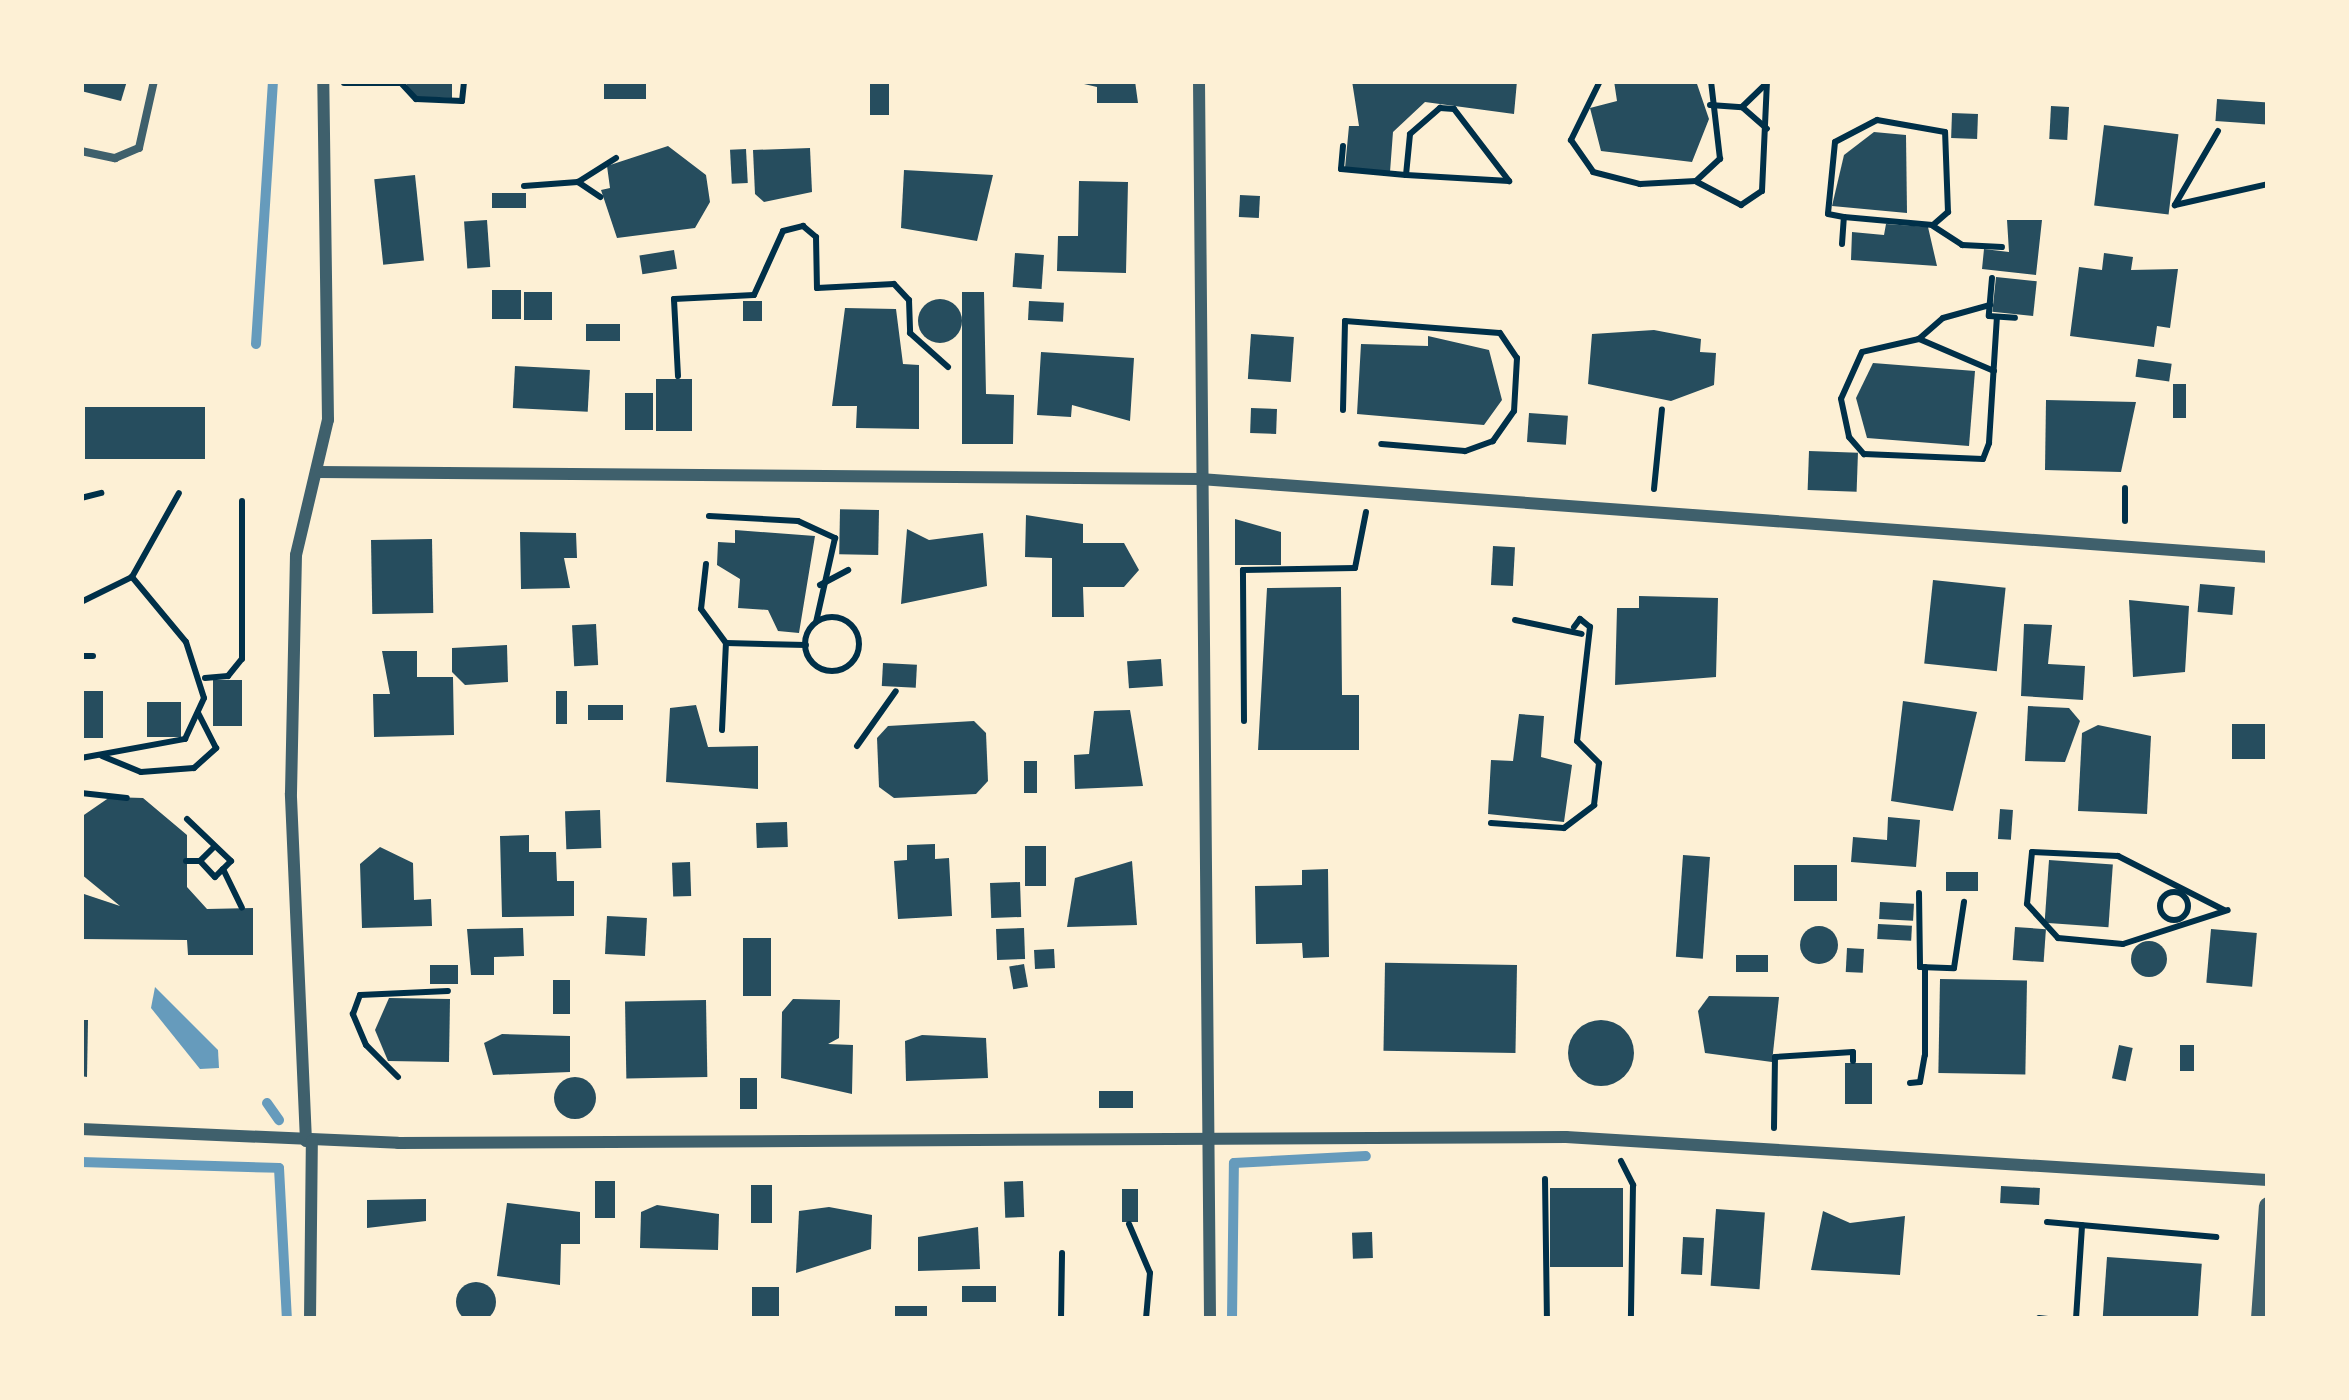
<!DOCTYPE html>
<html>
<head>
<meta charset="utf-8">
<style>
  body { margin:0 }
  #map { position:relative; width:2349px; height:1400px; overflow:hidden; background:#fdf0d5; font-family:"Noto Sans",sans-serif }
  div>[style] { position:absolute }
  .water>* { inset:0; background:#669bbc }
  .stream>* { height:10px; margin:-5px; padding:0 5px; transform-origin:5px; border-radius:5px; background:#669bbc }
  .building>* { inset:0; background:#264d5e; transform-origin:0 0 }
  .round { border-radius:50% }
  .path>* { height:6px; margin:-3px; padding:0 3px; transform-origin:3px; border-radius:3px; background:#003049 }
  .path>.ring { margin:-3px; padding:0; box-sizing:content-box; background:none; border:6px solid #003049; border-radius:50% }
  .service>* { height:8px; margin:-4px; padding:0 4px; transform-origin:4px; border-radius:4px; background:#3f606c }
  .minor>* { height:12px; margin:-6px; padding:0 6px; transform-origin:6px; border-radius:6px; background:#3f606c }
  .tertiary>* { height:18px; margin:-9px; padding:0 9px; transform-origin:9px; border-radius:9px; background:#3f606c }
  span { translate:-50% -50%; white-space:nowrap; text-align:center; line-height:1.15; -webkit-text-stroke:10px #fdf0d5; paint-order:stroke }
  .frame { position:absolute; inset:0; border:84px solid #fdf0d5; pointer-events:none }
</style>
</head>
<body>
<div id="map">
  <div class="water">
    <i style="clip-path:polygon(155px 987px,218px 1050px,219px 1068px,200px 1069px,151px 1008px)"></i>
  </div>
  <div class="stream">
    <i style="left:256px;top:344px;width:264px;rotate:-86.3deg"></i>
    <i style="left:267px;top:1103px;width:21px;rotate:55deg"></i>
    <i style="left:81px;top:1162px;width:198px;rotate:1.7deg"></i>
    <i style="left:279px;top:1168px;width:151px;rotate:87deg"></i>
    <i style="left:1232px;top:1319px;width:156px;rotate:-89.3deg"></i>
    <i style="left:1234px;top:1163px;width:132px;rotate:-3deg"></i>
  </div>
  <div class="building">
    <i style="clip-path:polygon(81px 81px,127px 81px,121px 101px,81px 91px)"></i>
    <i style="clip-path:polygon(405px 81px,452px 81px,452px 98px,412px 97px)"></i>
    <i style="left:604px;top:81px;width:42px;height:18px"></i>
    <i style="left:870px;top:81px;width:19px;height:34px"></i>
    <i style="clip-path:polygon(1071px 81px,1135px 81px,1138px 103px,1097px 103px,1097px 87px)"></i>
    <i style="clip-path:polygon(1352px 81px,1517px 81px,1514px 114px,1425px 102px,1393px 132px,1390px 172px,1345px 168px,1349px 126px,1359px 126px)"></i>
    <i style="clip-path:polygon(1614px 81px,1696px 81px,1709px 119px,1692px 162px,1601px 151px,1590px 108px,1617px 101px)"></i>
    <i style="left:2217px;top:99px;width:51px;height:22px;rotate:4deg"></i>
    <i style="left:2051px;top:106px;width:18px;height:33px;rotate:3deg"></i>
    <i style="left:1952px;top:113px;width:26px;height:25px;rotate:2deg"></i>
    <i style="left:2104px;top:125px;width:75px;height:81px;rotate:7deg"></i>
    <i style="clip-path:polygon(1874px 132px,1906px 135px,1907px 213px,1832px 206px,1844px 155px)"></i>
    <i style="clip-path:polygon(668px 146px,706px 175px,710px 202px,695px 228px,617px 238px,601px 190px,610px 188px,607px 166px)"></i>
    <i style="clip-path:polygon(810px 148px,812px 192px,764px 202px,755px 194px,753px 150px)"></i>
    <i style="left:746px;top:149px;width:34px;height:16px;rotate:87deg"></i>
    <i style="clip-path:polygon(904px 170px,993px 175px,977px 241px,901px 228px)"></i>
    <i style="left:415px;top:175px;width:86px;height:41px;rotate:84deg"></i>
    <i style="clip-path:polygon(1079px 181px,1128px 182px,1126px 273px,1057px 271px,1058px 236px,1078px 236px)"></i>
    <i style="left:492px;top:193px;width:34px;height:15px"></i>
    <i style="left:1240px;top:195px;width:20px;height:22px;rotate:3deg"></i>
    <i style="left:487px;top:220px;width:47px;height:23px;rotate:86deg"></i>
    <i style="clip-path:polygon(2007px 220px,2042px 220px,2036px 275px,1982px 269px,1984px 249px,2009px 252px)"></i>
    <i style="clip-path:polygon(1886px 224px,1928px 227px,1937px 266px,1851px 260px,1852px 232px,1884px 235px)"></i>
    <i style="left:674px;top:250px;width:19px;height:35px;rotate:81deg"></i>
    <i style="left:1015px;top:253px;width:29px;height:34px;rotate:4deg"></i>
    <i style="clip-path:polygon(2104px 253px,2133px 257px,2131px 270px,2178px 269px,2170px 328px,2157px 326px,2154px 347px,2070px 336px,2079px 267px,2102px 270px)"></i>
    <i style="left:1996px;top:277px;width:41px;height:35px;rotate:6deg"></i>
    <i style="left:492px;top:290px;width:29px;height:29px"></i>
    <i style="left:524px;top:292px;width:28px;height:28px"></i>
    <i style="clip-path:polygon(962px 292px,984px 292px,986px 394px,1014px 395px,1013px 444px,962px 444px)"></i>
    <i class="round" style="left:918px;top:299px;width:44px;height:44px"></i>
    <i style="left:743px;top:301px;width:19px;height:20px"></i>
    <i style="left:1029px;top:301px;width:35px;height:19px;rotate:3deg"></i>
    <i style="clip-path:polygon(845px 308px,896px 309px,903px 364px,919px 365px,919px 429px,856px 428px,857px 406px,832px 406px)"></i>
    <i style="left:586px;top:324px;width:34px;height:17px"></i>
    <i style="clip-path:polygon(1654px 330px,1701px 339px,1700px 352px,1716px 353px,1714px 385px,1671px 401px,1588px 384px,1592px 334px)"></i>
    <i style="left:1251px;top:334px;width:43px;height:45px;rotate:4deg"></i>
    <i style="clip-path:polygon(1428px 336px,1489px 350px,1502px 400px,1484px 425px,1357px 414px,1361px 344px,1428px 346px)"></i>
    <i style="clip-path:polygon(1041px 352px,1134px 358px,1130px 421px,1072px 405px,1071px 417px,1037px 415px)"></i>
    <i style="left:2138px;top:359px;width:34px;height:18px;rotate:8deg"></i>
    <i style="clip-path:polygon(1873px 363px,1975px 371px,1969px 446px,1867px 438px,1856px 398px)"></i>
    <i style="left:515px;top:366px;width:75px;height:42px;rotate:3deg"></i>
    <i style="left:656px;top:379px;width:36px;height:52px"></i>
    <i style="left:2173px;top:384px;width:13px;height:34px"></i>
    <i style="left:625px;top:393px;width:28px;height:37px"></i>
    <i style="clip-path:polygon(2046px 400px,2136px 402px,2121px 472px,2045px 470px)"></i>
    <i style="left:85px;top:407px;width:120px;height:52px"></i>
    <i style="left:1251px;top:408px;width:26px;height:25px;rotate:2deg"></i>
    <i style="left:1529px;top:413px;width:39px;height:29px;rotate:4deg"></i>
    <i style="left:1809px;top:451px;width:49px;height:39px;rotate:2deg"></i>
    <i style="left:879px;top:510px;width:45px;height:39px;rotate:91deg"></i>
    <i style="clip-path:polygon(1026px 515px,1083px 524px,1083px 543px,1124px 543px,1139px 570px,1124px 587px,1083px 587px,1084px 617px,1052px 617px,1052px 558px,1025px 557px)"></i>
    <i style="clip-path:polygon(1235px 519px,1281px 532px,1281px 565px,1235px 565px)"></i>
    <i style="clip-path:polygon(907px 529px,929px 540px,983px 533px,987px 586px,901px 604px)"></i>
    <i style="clip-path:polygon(735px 530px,815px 536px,799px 633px,778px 631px,768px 610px,738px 608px,740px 579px,717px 565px,718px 542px,735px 543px)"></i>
    <i style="clip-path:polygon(520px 532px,576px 533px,577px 558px,564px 558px,570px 588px,521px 589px)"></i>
    <i style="left:432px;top:539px;width:74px;height:61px;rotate:89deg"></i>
    <i style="left:1493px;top:546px;width:22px;height:39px;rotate:3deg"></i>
    <i style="left:1933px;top:580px;width:73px;height:84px;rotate:6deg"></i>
    <i style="left:2200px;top:584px;width:35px;height:28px;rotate:5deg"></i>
    <i style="clip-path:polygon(1341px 587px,1342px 695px,1359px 695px,1359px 750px,1258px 750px,1267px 588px)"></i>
    <i style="clip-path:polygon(1639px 596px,1718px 598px,1716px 677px,1615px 685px,1617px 608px,1639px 608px)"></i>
    <i style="clip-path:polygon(2129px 600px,2189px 606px,2185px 672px,2133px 677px)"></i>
    <i style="left:596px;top:624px;width:41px;height:24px;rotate:87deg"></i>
    <i style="clip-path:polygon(2024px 624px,2052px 625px,2048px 664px,2085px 666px,2083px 700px,2021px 696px)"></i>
    <i style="clip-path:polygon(507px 645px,508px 682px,465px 685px,452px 672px,452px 648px)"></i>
    <i style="clip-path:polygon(382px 651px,417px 651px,417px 677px,453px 677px,454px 735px,374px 737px,373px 694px,390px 694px)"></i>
    <i style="left:1161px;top:659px;width:27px;height:34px;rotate:86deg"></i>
    <i style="left:883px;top:663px;width:34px;height:23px;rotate:3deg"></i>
    <i style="left:213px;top:680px;width:29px;height:46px"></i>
    <i style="left:81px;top:691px;width:22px;height:47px"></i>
    <i style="left:556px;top:691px;width:11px;height:33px"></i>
    <i style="clip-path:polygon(1903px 701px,1977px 712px,1953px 811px,1891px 801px)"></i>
    <i style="left:147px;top:702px;width:34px;height:35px"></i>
    <i style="left:623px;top:705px;width:15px;height:35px;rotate:90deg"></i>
    <i style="clip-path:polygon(696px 705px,708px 747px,758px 746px,758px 789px,666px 782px,670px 708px)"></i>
    <i style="clip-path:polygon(2028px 706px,2069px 708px,2080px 721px,2065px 762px,2025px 761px)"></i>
    <i style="clip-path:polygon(1130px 710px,1143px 786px,1075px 789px,1074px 755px,1089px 754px,1094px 711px)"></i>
    <i style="clip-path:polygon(1519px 714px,1544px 716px,1541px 757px,1572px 765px,1564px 822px,1488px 814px,1491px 760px,1513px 761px)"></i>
    <i style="clip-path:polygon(974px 721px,986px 733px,988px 781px,976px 794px,894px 798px,879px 787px,877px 738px,888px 726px)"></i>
    <i style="left:2232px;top:724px;width:34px;height:35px"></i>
    <i style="clip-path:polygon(2098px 725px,2151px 736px,2147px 814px,2078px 811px,2082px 733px)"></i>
    <i style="left:1024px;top:761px;width:13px;height:32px"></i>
    <i style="clip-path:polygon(110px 797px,143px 798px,187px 835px,187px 887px,207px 909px,253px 908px,253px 955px,188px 955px,187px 940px,81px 939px,81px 893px,120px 906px,81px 874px,81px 817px)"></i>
    <i style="left:2000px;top:809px;width:13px;height:30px;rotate:4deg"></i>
    <i style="left:600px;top:810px;width:38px;height:35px;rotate:88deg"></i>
    <i style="clip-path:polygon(1888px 817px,1920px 820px,1916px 867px,1851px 862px,1853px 837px,1887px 840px)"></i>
    <i style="left:756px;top:823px;width:31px;height:25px;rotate:-2deg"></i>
    <i style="clip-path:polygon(529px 835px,529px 852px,556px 852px,557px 881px,574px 881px,574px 916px,502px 917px,500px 836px)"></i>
    <i style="clip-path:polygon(935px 844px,935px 859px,949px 858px,952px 916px,898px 919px,894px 861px,907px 860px,907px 845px)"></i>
    <i style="left:1025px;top:846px;width:21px;height:40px"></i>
    <i style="clip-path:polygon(380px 847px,413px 863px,414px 900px,431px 899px,432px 926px,362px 928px,360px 864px)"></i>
    <i style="left:1683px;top:855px;width:27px;height:102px;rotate:4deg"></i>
    <i style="left:2049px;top:860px;width:64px;height:63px;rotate:4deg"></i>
    <i style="clip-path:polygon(1132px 861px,1137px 925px,1067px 927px,1075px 878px)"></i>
    <i style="left:690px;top:862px;width:34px;height:18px;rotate:88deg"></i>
    <i style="left:1794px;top:865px;width:43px;height:36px"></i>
    <i style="clip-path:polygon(1328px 869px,1329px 957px,1303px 958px,1302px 943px,1256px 944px,1255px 886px,1302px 885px,1302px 870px)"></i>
    <i style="left:1946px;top:872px;width:32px;height:19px"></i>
    <i style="left:1020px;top:882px;width:35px;height:30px;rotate:88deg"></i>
    <i style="left:1880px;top:902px;width:34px;height:17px;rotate:3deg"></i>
    <i style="left:607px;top:916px;width:40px;height:38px;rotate:3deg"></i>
    <i style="left:1878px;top:924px;width:34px;height:15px;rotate:3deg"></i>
    <i class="round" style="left:1800px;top:926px;width:38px;height:38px"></i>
    <i style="left:2015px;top:927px;width:31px;height:33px;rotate:4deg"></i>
    <i style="clip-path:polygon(523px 928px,524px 956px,494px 957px,494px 975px,471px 975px,467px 929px)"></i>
    <i style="left:1024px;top:928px;width:31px;height:28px;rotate:88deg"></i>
    <i style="left:2211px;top:929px;width:46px;height:54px;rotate:5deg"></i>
    <i style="left:743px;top:938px;width:28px;height:58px"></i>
    <i class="round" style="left:2131px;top:941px;width:36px;height:36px"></i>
    <i style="left:1847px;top:948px;width:17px;height:24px;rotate:3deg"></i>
    <i style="left:1054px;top:949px;width:19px;height:20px;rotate:87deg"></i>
    <i style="left:1736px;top:955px;width:32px;height:17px"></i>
    <i style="left:1024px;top:964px;width:23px;height:15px;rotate:80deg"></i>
    <i style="left:458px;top:965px;width:19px;height:28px;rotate:90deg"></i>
    <i style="left:1517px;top:965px;width:88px;height:132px;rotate:91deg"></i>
    <i style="left:1940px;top:979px;width:87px;height:94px;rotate:1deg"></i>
    <i style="left:553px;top:980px;width:17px;height:34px"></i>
    <i style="clip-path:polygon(1709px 996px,1779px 997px,1772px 1062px,1705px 1053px,1698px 1011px)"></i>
    <i style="clip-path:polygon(389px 998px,450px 999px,449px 1062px,388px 1061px,375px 1030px)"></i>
    <i style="clip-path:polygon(793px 999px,840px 1000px,839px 1038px,828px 1044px,853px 1045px,852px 1094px,781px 1078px,782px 1012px)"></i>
    <i style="left:706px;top:1000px;width:77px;height:81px;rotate:89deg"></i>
    <i style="clip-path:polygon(81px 1020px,88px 1020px,87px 1077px,81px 1076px)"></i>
    <i class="round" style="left:1568px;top:1020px;width:66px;height:66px"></i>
    <i style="clip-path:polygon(502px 1034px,570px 1036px,570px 1072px,493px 1075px,484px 1043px)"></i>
    <i style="clip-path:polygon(922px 1035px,986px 1038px,988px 1078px,906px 1081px,905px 1041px)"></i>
    <i style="left:2119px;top:1045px;width:14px;height:34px;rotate:12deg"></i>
    <i style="left:2180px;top:1045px;width:14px;height:26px"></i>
    <i style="left:1845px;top:1063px;width:27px;height:41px"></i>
    <i class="round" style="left:554px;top:1077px;width:42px;height:42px"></i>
    <i style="left:740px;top:1078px;width:17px;height:31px"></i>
    <i style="left:1133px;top:1091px;width:17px;height:34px;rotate:90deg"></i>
    <i style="left:595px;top:1181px;width:20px;height:37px"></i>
    <i style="left:1023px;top:1181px;width:36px;height:19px;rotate:88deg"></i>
    <i style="left:772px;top:1185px;width:38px;height:21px;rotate:90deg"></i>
    <i style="left:2001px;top:1186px;width:39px;height:17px;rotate:3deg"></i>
    <i style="left:1550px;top:1188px;width:73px;height:79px"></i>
    <i style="left:1122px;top:1189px;width:16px;height:33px"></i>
    <i style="clip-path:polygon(426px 1199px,426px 1221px,367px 1228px,367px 1200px)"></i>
    <i style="clip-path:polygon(507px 1203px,580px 1212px,580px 1244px,561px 1244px,560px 1285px,497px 1276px)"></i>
    <i style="clip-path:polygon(657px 1205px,719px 1214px,718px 1250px,640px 1248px,641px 1212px)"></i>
    <i style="clip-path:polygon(829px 1207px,872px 1215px,871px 1249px,796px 1273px,799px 1211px)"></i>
    <i style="left:1716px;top:1209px;width:49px;height:77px;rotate:4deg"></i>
    <i style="clip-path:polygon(1823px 1211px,1850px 1223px,1905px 1216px,1900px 1275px,1811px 1270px)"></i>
    <i style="clip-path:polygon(978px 1227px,980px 1269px,918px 1271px,918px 1237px)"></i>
    <i style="left:1372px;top:1232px;width:26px;height:20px;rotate:88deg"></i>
    <i style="left:1683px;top:1237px;width:21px;height:37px;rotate:3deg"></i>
    <i style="left:2107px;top:1257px;width:95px;height:62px;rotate:4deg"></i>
    <i class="round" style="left:456px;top:1282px;width:40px;height:40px"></i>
    <i style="left:962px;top:1286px;width:34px;height:16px"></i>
    <i style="left:752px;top:1287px;width:27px;height:32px"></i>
    <i style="left:895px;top:1306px;width:32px;height:13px"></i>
  </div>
  <div class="path">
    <i style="left:1600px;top:81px;width:66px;rotate:116.2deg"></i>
    <i style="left:1571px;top:140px;width:39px;rotate:55deg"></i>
    <i style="left:1593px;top:172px;width:49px;rotate:14.3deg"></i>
    <i style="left:1640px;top:184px;width:56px;rotate:-3.1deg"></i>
    <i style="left:1696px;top:181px;width:33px;rotate:-43deg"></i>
    <i style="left:1720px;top:159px;width:79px;rotate:-96.6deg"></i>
    <i style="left:344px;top:83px;width:57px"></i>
    <i style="left:401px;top:83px;width:22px;rotate:47deg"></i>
    <i style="left:416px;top:99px;width:46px;rotate:2.5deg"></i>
    <i style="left:462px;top:101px;width:20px;rotate:-84deg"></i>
    <i style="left:1710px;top:105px;width:32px;rotate:4deg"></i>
    <i style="left:1742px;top:107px;width:33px;rotate:41deg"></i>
    <i style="left:1742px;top:107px;width:32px;rotate:-44deg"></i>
    <i style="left:1440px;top:108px;width:14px;rotate:4deg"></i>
    <i style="left:1454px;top:109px;width:91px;rotate:52.6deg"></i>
    <i style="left:1509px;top:181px;width:103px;rotate:-176.7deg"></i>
    <i style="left:1406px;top:175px;width:41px;rotate:-84.4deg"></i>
    <i style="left:1410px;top:134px;width:40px;rotate:-41deg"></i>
    <i style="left:2218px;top:131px;width:86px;rotate:120.2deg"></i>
    <i style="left:2175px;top:205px;width:95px;rotate:-12.7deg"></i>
    <i style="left:1343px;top:146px;width:23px;rotate:95deg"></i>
    <i style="left:1341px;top:169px;width:65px;rotate:5.3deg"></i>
    <i style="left:578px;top:182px;width:27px;rotate:34deg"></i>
    <i style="left:1697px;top:182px;width:50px;rotate:27.6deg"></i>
    <i style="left:1741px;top:205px;width:25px;rotate:-34deg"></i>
    <i style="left:1762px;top:191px;width:110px;rotate:-87.4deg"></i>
    <i style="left:524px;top:186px;width:54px;rotate:-4.2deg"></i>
    <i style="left:578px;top:182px;width:45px;rotate:-32.3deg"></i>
    <i style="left:1933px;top:226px;width:35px;rotate:33deg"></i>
    <i style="left:1962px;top:245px;width:40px;rotate:2.9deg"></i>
    <i style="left:1842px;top:244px;width:27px;rotate:-86deg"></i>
    <i style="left:1844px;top:217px;width:89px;rotate:5.1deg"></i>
    <i style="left:1933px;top:225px;width:20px;rotate:-41deg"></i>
    <i style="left:1948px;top:212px;width:80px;rotate:-92.1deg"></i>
    <i style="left:1945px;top:132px;width:69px;rotate:-170deg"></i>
    <i style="left:1877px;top:120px;width:47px;rotate:152.4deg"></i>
    <i style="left:1835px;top:142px;width:72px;rotate:95.6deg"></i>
    <i style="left:1828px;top:214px;width:16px;rotate:11deg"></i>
    <i style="left:1992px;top:278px;width:38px;rotate:95deg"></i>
    <i style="left:1989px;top:316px;width:26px;rotate:4deg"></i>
    <i style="left:1920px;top:338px;width:30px;rotate:-41deg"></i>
    <i style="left:1943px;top:318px;width:49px;rotate:-15.5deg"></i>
    <i style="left:1994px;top:371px;width:82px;rotate:-156.9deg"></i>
    <i style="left:1919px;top:339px;width:58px;rotate:167.2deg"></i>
    <i style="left:1862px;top:352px;width:51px;rotate:114.1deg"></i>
    <i style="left:1841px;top:399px;width:39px;rotate:78deg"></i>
    <i style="left:1849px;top:437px;width:23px;rotate:49deg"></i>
    <i style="left:1864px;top:454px;width:119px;rotate:2.4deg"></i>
    <i style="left:1983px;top:459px;width:17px;rotate:-69deg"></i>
    <i style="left:1989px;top:443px;width:126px;rotate:-86.4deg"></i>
    <i style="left:678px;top:376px;width:77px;rotate:-93deg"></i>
    <i style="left:674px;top:299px;width:80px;rotate:-2.9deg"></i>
    <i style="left:754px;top:295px;width:70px;rotate:-65.6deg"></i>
    <i style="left:783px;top:231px;width:21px;rotate:-14deg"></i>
    <i style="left:803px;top:226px;width:17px;rotate:40deg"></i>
    <i style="left:816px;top:237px;width:51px;rotate:88.9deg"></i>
    <i style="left:817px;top:288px;width:77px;rotate:-3deg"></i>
    <i style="left:894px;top:284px;width:22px;rotate:47deg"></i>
    <i style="left:909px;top:300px;width:33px;rotate:88deg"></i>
    <i style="left:910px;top:333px;width:51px;rotate:41.8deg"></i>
    <i style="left:1343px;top:410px;width:89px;rotate:-88.7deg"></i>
    <i style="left:1345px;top:321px;width:155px;rotate:4.4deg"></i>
    <i style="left:1500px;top:333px;width:30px;rotate:56deg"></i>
    <i style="left:1517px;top:358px;width:53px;rotate:93.2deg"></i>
    <i style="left:1514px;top:411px;width:37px;rotate:125deg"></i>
    <i style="left:1493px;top:441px;width:30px;rotate:160deg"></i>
    <i style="left:1465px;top:451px;width:84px;rotate:-175.2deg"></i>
    <i style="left:1654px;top:489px;width:80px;rotate:-84.3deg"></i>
    <i style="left:81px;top:498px;width:21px;rotate:-14deg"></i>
    <i style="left:709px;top:516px;width:89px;rotate:3.2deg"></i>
    <i style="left:798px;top:521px;width:41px;rotate:24.7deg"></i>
    <i style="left:835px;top:538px;width:86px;rotate:102.7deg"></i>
    <i style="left:2125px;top:521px;width:33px;rotate:-90deg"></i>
    <i style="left:706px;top:564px;width:45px;rotate:96.3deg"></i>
    <i style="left:701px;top:609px;width:42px;rotate:53.7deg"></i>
    <i style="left:726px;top:643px;width:80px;rotate:1.4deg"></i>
    <i style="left:820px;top:585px;width:32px;rotate:-28deg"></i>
    <i style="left:81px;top:602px;width:57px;rotate:-26.1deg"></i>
    <i style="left:132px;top:577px;width:96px;rotate:-60.8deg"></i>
    <i class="ring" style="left:805px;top:617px;width:48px;height:48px"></i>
    <i style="left:1515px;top:620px;width:68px;rotate:11.8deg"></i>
    <i style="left:81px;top:656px;width:12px"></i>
    <i style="left:205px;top:678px;width:23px;rotate:-5deg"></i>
    <i style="left:228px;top:676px;width:22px;rotate:-51deg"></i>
    <i style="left:242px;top:659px;width:158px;rotate:-90deg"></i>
    <i style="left:1244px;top:721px;width:151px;rotate:-90.4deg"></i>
    <i style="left:1243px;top:570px;width:112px;rotate:-1deg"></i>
    <i style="left:1355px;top:568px;width:57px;rotate:-78.9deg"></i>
    <i style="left:722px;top:730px;width:87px;rotate:-87.4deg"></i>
    <i style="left:857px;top:746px;width:67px;rotate:-54.7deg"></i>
    <i style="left:102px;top:756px;width:42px;rotate:22.3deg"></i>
    <i style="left:141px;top:772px;width:53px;rotate:-4.3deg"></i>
    <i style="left:194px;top:768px;width:30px;rotate:-42deg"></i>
    <i style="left:216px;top:748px;width:39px;rotate:-117deg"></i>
    <i style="left:81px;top:758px;width:106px;rotate:-10.4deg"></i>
    <i style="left:185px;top:739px;width:45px;rotate:-65.1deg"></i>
    <i style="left:204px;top:698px;width:59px;rotate:-107.8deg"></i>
    <i style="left:186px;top:642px;width:85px;rotate:-129.7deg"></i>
    <i style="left:81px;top:793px;width:46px;rotate:6.2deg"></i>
    <i style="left:187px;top:819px;width:61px;rotate:43.7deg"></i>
    <i style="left:231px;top:861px;width:11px;rotate:135deg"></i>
    <i style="left:223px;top:869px;width:43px;rotate:64deg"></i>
    <i style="left:1491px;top:823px;width:73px;rotate:3.9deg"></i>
    <i style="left:1564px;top:828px;width:38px;rotate:-37deg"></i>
    <i style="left:1594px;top:805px;width:42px;rotate:-83.2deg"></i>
    <i style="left:1599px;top:763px;width:31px;rotate:-135deg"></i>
    <i style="left:1577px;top:741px;width:115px;rotate:-83.5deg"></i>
    <i style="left:1590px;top:627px;width:13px;rotate:-141deg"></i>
    <i style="left:1580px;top:619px;width:10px;rotate:127deg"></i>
    <i style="left:213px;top:848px;width:18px;rotate:135deg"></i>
    <i style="left:200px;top:861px;width:22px;rotate:47deg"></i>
    <i style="left:215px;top:877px;width:10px;rotate:-45deg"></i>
    <i style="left:186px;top:861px;width:14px"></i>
    <i class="ring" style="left:2160px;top:892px;width:22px;height:22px"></i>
    <i style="left:1919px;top:893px;width:74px;rotate:89.2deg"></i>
    <i style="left:1920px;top:967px;width:34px;rotate:2deg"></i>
    <i style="left:1954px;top:968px;width:67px;rotate:-81.4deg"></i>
    <i style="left:2224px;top:910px;width:119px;rotate:-153deg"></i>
    <i style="left:2118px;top:856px;width:86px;rotate:-177.3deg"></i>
    <i style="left:2032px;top:852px;width:52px;rotate:95.5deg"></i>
    <i style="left:2027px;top:904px;width:46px;rotate:47.6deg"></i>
    <i style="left:2058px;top:938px;width:65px;rotate:5.3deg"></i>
    <i style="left:2123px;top:944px;width:110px;rotate:-17.9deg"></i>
    <i style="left:398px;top:1077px;width:45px;rotate:-135deg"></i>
    <i style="left:366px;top:1045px;width:34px;rotate:-113deg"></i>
    <i style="left:353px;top:1014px;width:20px;rotate:-70deg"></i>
    <i style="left:360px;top:995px;width:88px;rotate:-2.6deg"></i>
    <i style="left:1910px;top:1083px;width:10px;rotate:-6deg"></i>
    <i style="left:1920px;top:1082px;width:27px;rotate:-80deg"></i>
    <i style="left:1925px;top:1055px;width:88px;rotate:-90deg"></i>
    <i style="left:1774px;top:1128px;width:71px;rotate:-89.2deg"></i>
    <i style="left:1775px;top:1057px;width:78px;rotate:-3.7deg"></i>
    <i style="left:1853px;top:1052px;width:9px;rotate:90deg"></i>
    <i style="left:1621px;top:1161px;width:27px;rotate:63deg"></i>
    <i style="left:1633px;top:1185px;width:134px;rotate:90.9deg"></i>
    <i style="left:1545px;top:1179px;width:140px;rotate:89.2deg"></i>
    <i style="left:2047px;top:1222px;width:170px;rotate:5.1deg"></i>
    <i style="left:1129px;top:1224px;width:53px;rotate:66.8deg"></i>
    <i style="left:1150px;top:1273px;width:46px;rotate:95deg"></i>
    <i style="left:2039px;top:1318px;width:9px;rotate:6deg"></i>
    <i style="left:1061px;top:1319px;width:66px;rotate:-89.1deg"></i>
    <i style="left:2076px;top:1319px;width:94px;rotate:-86.3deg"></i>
  </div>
  <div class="service">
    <i style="left:81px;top:151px;width:35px;rotate:12deg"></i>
    <i style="left:115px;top:158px;width:26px;rotate:-23deg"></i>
    <i style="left:139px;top:148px;width:69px;rotate:-77.4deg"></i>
  </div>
  <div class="minor">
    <i style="left:1199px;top:81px;width:1238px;rotate:89.49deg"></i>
    <i style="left:318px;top:472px;width:882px;rotate:0.45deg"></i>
    <i style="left:1200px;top:479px;width:1071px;rotate:4.18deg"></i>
    <i style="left:81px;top:1129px;width:317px;rotate:2.5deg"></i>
    <i style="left:398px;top:1143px;width:1168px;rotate:-0.29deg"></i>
    <i style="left:1566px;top:1137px;width:703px;rotate:3.51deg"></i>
    <i style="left:306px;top:1141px;width:348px;rotate:-92.5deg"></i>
    <i style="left:291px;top:793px;width:238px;rotate:-88.8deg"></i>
    <i style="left:296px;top:555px;width:139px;rotate:-76.7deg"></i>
    <i style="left:328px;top:420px;width:339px;rotate:-90.8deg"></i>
    <i style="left:310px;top:1319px;width:178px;rotate:-89.4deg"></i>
  </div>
  <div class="tertiary">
    <i style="left:2260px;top:1319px;width:113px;rotate:-86deg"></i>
  </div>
  <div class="frame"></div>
</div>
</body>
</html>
